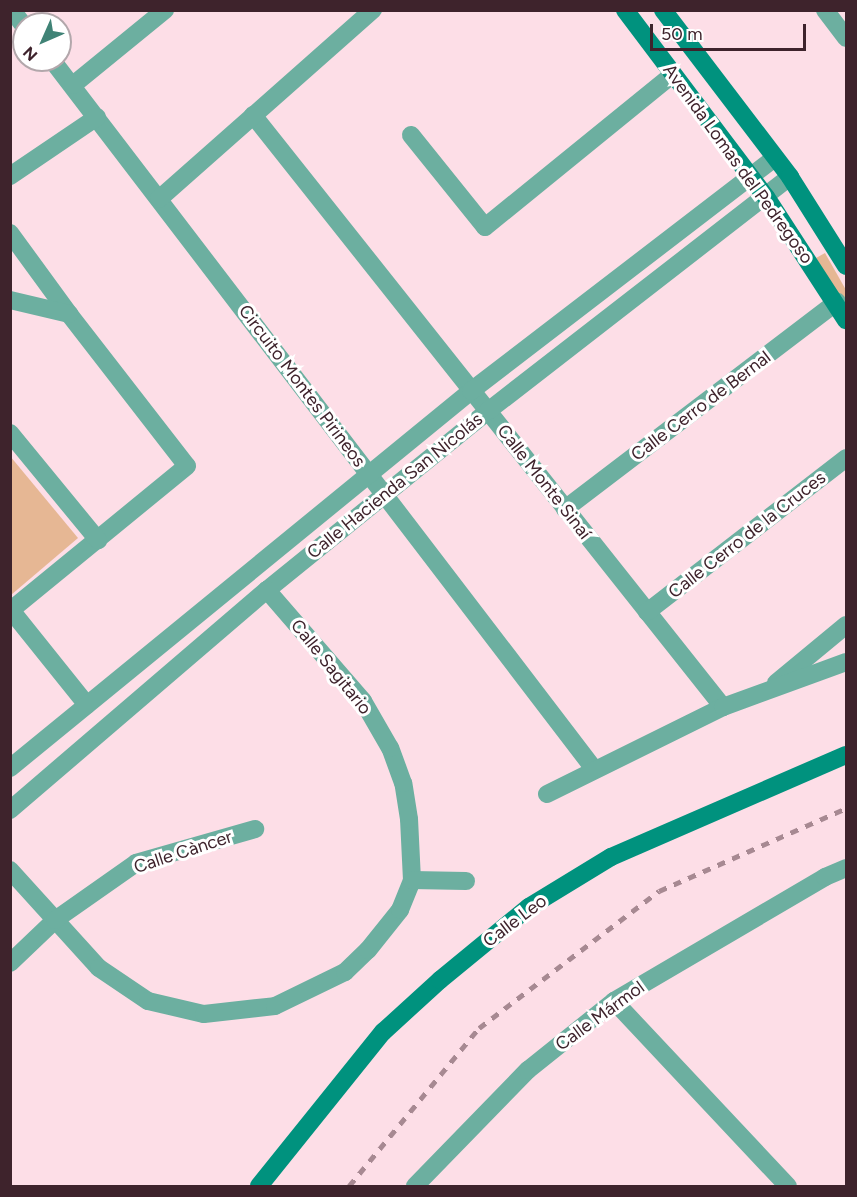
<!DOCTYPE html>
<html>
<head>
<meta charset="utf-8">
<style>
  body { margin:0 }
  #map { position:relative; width:857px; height:1197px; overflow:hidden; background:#fddee7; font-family:Figtree,sans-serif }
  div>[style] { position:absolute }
  .green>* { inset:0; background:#e6b794 }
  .street>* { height:18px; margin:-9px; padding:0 9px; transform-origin:9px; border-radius:9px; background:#6cafa0 }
  .secondary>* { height:18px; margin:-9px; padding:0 9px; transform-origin:9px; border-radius:9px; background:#00927e }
  .rail>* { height:4.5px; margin-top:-2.25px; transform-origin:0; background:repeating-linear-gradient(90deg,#a78992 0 8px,transparent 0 16px) }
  span { translate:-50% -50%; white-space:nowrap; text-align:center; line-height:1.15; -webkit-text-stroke:6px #fff; paint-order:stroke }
  .street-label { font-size:18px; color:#3e232c }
  .frame { position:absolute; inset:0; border:12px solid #3e232c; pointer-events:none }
  .north { position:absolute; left:12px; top:12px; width:60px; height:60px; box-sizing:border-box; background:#fff; border:2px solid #b2a7ab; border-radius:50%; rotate:225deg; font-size:16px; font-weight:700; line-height:24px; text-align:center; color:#3e232c }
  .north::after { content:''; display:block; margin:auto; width:21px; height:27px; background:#408376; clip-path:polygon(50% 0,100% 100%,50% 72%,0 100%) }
  .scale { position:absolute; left:650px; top:24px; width:156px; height:27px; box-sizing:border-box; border:3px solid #3e232c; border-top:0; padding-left:8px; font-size:18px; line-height:21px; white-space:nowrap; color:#3e232c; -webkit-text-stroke:4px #fff; paint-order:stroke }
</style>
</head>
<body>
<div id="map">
  <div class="green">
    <i style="clip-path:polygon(825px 253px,846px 290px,846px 307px,816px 258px)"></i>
    <i style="clip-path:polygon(10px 456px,78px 538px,11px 595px,10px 595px)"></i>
  </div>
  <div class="street">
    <i style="left:12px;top:10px;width:20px;rotate:53deg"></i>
    <i style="left:825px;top:10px;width:35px;rotate:53deg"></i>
    <i style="left:52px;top:60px;width:892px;rotate:52.6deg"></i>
    <i style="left:73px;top:85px;width:119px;rotate:-39.2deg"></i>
    <i style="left:253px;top:115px;width:756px;rotate:51.55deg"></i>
    <i style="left:411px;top:135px;width:118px;rotate:51.2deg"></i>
    <i style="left:485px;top:227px;width:242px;rotate:-39.1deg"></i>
    <i style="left:10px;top:176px;width:105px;rotate:-34.1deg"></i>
    <i style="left:159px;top:199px;width:286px;rotate:-41.5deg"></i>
    <i style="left:10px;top:233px;width:100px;rotate:53.9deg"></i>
    <i style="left:69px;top:314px;width:192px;rotate:52.2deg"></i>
    <i style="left:187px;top:466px;width:227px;rotate:140.7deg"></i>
    <i style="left:10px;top:300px;width:61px;rotate:13.3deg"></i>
    <i style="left:10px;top:433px;width:139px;rotate:50.6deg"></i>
    <i style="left:565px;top:509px;width:342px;rotate:-37.3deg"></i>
    <i style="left:10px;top:609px;width:123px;rotate:51.3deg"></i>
    <i style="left:647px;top:612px;width:252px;rotate:-37.7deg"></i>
    <i style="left:776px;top:683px;width:91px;rotate:-39.6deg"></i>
    <i style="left:10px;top:768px;width:596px;rotate:-39.28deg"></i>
    <i style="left:471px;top:391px;width:383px;rotate:-37.5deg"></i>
    <i style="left:547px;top:794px;width:196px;rotate:-26.3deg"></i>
    <i style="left:723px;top:707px;width:131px;rotate:-20.1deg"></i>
    <i style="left:10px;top:810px;width:338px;rotate:-40.6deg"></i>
    <i style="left:267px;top:590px;width:284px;rotate:-39deg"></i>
    <i style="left:488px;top:411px;width:382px;rotate:-37.8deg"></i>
    <i style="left:10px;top:870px;width:132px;rotate:47.8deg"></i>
    <i style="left:99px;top:968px;width:59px;rotate:34deg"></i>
    <i style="left:148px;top:1001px;width:57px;rotate:13.1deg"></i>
    <i style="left:204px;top:1014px;width:71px;rotate:-6.4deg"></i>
    <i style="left:275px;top:1006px;width:78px;rotate:-25.9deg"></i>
    <i style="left:345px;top:972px;width:32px;rotate:-44deg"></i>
    <i style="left:368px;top:950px;width:51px;rotate:-51.3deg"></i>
    <i style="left:400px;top:910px;width:32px;rotate:-68deg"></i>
    <i style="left:412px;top:880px;width:61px;rotate:-92.8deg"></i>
    <i style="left:409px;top:819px;width:36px;rotate:-99deg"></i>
    <i style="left:403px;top:783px;width:37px;rotate:-110deg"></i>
    <i style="left:390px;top:748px;width:54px;rotate:-119.9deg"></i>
    <i style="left:363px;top:701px;width:147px;rotate:-130.9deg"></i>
    <i style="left:412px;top:880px;width:54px;rotate:1.1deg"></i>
    <i style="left:10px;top:963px;width:62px;rotate:-43.7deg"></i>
    <i style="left:55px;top:920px;width:99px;rotate:-35.1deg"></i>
    <i style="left:136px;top:863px;width:124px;rotate:-15.9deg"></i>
    <i style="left:614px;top:1001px;width:254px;rotate:46.8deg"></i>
    <i style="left:415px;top:1186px;width:162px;rotate:-45.8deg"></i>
    <i style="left:528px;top:1070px;width:110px;rotate:-38.7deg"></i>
    <i style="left:614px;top:1001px;width:245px;rotate:-30.4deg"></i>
    <i style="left:825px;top:877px;width:23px;rotate:-23deg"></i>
  </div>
  <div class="secondary">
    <i style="left:625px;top:10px;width:234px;rotate:53deg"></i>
    <i style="left:766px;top:197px;width:147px;rotate:57deg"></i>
    <i style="left:663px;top:10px;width:210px;rotate:52.7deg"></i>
    <i style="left:790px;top:177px;width:105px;rotate:57.8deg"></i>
    <i style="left:259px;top:1186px;width:198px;rotate:-51.2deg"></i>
    <i style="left:383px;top:1032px;width:77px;rotate:-42.4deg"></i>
    <i style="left:440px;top:980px;width:115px;rotate:-39.4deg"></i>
    <i style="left:529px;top:907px;width:96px;rotate:-31.4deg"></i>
    <i style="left:611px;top:857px;width:256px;rotate:-23.5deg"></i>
  </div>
  <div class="rail">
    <i style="left:349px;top:1186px;width:205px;rotate:-50.6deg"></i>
    <i style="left:479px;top:1028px;width:226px;rotate:-37.3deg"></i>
    <i style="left:659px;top:891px;width:205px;rotate:-23.9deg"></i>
  </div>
  <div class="street-label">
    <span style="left:738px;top:164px;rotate:54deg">Avenida Lomas del Pedregoso</span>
    <span style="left:302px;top:386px;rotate:53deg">Circuito Montes Pirineos</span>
    <span style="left:701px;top:406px;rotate:-37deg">Calle Cerro de Bernal</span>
    <span style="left:544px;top:482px;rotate:52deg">Calle Monte Sinaí</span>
    <span style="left:395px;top:486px;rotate:-39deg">Calle Hacienda San Nicolás</span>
    <span style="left:747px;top:535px;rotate:-38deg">Calle Cerro de la Cruces</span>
    <span style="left:331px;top:667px;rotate:51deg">Calle Sagitario</span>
    <span style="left:183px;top:852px;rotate:-18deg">Calle Càncer</span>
    <span style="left:515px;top:921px;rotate:-37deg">Calle Leo</span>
    <span style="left:600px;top:1016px;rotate:-36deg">Calle Mármol</span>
  </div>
  <div class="frame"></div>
  <div class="north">N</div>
  <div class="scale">50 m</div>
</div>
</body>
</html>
